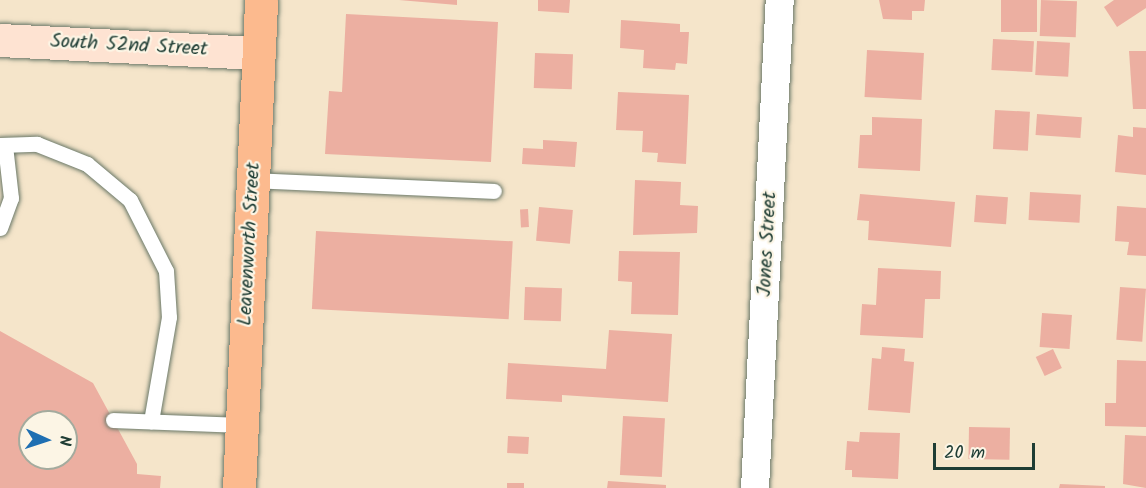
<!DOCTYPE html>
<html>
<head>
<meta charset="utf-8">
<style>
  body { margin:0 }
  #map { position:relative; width:1146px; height:488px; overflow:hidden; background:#f5e5ca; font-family:Kalam,sans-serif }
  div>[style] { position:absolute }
  .building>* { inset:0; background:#ecafa1; transform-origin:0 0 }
  .roads { filter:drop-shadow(0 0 2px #6a7868) drop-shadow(0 0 2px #6a7868) }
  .lane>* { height:15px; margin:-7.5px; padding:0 7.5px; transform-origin:7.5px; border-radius:7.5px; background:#fff }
  .street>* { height:28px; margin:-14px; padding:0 14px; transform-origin:14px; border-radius:14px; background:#fff }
  .secondary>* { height:33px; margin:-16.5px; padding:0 16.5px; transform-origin:16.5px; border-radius:16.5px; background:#fee3d2 }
  .primary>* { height:33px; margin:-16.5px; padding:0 16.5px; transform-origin:16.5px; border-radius:16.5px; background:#fcba8e }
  span { translate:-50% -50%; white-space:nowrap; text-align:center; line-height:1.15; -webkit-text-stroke:4.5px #fcf5e5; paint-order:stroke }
  .street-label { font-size:20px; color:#1f3d34 }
  .north { position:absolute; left:18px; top:410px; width:60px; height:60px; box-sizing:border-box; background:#fcf5e5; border:2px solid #a4ab9e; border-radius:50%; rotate:93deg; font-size:16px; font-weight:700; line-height:24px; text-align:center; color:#1f3d34 }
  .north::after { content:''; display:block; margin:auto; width:21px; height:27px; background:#1f6fb2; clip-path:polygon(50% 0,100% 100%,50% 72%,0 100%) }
  .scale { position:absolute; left:933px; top:443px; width:102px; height:27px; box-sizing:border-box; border:3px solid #1f3d34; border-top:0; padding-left:8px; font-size:18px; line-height:21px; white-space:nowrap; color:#1f3d34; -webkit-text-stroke:4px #fcf5e5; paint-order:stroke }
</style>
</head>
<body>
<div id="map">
  <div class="building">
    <i style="clip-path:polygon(399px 0,457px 0,457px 5px)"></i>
    <i style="clip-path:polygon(538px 0,570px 0,569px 13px,538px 11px)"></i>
    <i style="clip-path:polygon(879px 0,925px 0,924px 11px,912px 11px,912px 20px,883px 19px)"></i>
    <i style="left:1001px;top:0;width:36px;height:32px"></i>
    <i style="left:1041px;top:0;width:36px;height:36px;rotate:2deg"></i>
    <i style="clip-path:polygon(1114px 0,1146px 0,1146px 8px,1117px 27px,1104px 7px)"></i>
    <i style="clip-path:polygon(346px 14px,498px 22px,491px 162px,325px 154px,329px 91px,342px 92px)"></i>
    <i style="clip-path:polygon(621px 20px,680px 24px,680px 32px,689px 32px,687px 64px,676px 63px,675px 70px,643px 68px,644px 50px,620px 48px)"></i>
    <i style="left:993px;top:39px;width:41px;height:31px;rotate:3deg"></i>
    <i style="left:1037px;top:41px;width:33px;height:34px;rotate:3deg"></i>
    <i style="left:867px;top:50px;width:57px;height:47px;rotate:3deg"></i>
    <i style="clip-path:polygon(1129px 51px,1146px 51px,1146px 109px,1133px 109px)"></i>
    <i style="left:535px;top:53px;width:38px;height:35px;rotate:2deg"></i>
    <i style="clip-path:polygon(618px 92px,689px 95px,686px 164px,657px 162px,658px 153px,642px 152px,643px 131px,616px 130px)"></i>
    <i style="left:995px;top:110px;width:35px;height:39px;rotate:3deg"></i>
    <i style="left:1037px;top:114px;width:45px;height:21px;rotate:4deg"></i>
    <i style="clip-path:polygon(872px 117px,922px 119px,920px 171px,858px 168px,860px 135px,872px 135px)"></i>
    <i style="clip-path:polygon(1133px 127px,1146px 128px,1146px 175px,1115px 172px,1118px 135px,1133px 137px)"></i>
    <i style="clip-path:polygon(543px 140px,577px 142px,575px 167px,522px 164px,523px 148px,543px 149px)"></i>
    <i style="clip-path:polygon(635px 180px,681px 182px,680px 205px,698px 206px,697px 233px,633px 235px)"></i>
    <i style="left:1030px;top:192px;width:51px;height:28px;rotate:3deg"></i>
    <i style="clip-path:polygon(860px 194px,955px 202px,951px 247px,868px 240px,869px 221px,857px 220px)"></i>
    <i style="left:976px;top:195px;width:32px;height:27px;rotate:4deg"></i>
    <i style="clip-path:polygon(1117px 206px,1146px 208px,1146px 256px,1127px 255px,1129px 242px,1115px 241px)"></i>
    <i style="left:539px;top:207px;width:34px;height:34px;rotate:5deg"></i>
    <i style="left:528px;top:209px;width:18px;height:8px;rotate:87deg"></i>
    <i style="left:316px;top:231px;width:197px;height:78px;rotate:3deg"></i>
    <i style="clip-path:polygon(619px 251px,680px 252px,678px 315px,631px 314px,632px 282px,618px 281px)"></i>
    <i style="clip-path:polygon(878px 268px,941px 271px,940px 299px,925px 299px,923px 338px,860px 335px,862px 304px,876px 305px)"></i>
    <i style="left:525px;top:287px;width:37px;height:33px;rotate:2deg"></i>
    <i style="left:1120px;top:287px;width:26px;height:53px;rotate:4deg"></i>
    <i style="left:1042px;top:313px;width:30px;height:34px;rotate:4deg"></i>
    <i style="clip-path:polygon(609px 330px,672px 334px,668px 402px,562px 395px,562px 402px,506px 399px,508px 363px,606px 369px)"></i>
    <i style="clip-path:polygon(evenodd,0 331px,93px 383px,137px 464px,137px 474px,161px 476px,160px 488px,0 488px,0 331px,30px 422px,66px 422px,66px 458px,30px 458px,30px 422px)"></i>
    <i style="clip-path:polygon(882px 347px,905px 349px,904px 361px,914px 362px,910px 413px,868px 410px,872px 358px,881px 359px)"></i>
    <i style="left:1053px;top:349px;width:21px;height:19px;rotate:65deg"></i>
    <i style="clip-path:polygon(1117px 360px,1146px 361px,1146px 427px,1105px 426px,1105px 403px,1116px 403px)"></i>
    <i style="left:623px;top:416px;width:42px;height:59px;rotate:3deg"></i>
    <i style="left:969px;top:427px;width:41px;height:32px;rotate:1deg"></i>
    <i style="clip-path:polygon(860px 432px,900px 433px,898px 479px,852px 477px,852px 470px,845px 470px,847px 441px,859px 442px)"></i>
    <i style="clip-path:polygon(1125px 435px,1146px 436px,1146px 488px,1123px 484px)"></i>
    <i style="left:508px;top:436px;width:21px;height:17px;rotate:3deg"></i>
    <i style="clip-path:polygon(608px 481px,666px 485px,666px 488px,607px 488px)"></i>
    <i style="left:507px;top:483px;width:17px;height:5px"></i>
    <i style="clip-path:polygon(1060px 484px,1105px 486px,1105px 488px,1059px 488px)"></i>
  </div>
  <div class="roads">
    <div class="lane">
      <i style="left:0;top:145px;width:37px;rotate:-2deg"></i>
      <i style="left:37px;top:144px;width:54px;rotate:21.8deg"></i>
      <i style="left:87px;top:164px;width:56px;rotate:39.9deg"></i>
      <i style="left:130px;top:200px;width:80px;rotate:63.1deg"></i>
      <i style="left:166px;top:271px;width:46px;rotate:86.3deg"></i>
      <i style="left:169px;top:317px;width:106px;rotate:99.8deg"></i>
      <i style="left:253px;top:180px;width:241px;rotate:2.6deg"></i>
      <i style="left:0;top:228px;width:32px;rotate:-70deg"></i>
      <i style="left:11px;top:198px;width:53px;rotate:-96.5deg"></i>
      <i style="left:113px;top:420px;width:128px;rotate:2.2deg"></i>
    </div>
    <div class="street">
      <i style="left:755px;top:488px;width:489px;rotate:-87.1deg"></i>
    </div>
    <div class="secondary">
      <i style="left:0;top:40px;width:259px;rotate:2.9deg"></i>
    </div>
    <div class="primary">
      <i style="left:239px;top:488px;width:488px;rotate:-87.4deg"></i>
    </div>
  </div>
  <div class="street-label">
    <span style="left:129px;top:46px;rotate:3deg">South 52nd Street</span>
    <span style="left:250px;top:244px;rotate:-87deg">Leavenworth Street</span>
    <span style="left:768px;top:244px;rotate:-87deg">Jones Street</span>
  </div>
  <div class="north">N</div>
  <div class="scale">20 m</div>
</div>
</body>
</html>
